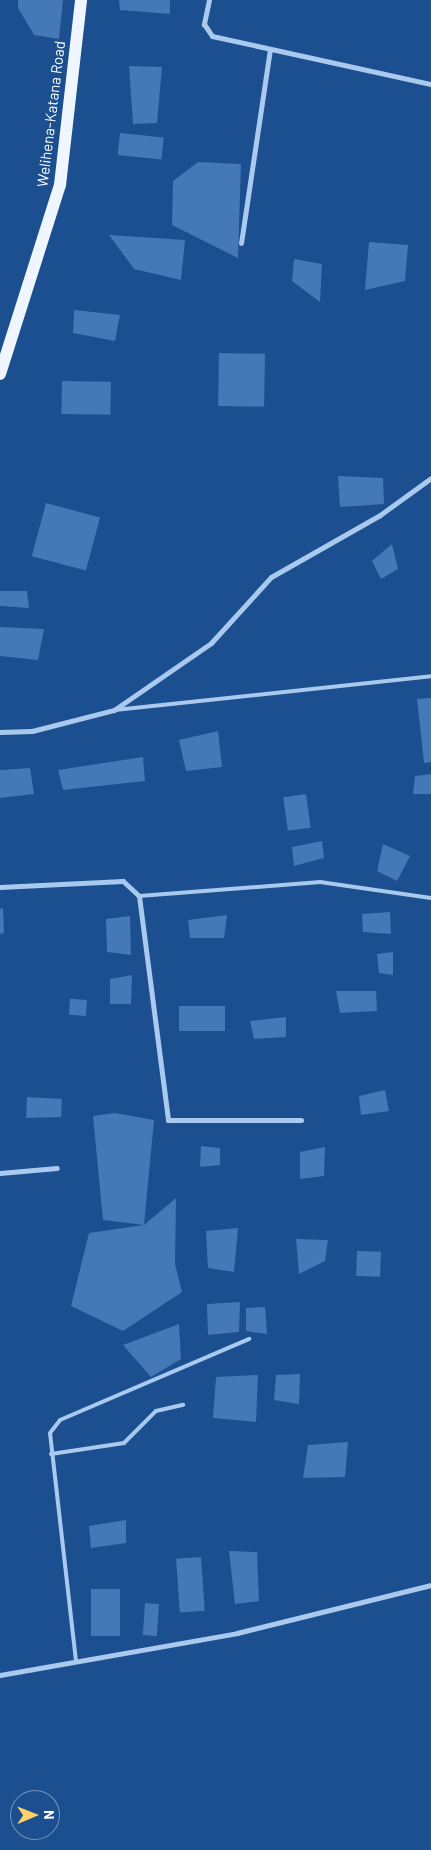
<!DOCTYPE html>
<html>
<head>
<meta charset="utf-8">
<style>
  body { margin:0 }
  #map { position:relative; width:431px; height:1850px; overflow:hidden; background:#1b4f8f; font-family:Barlow,sans-serif }
  div>[style] { position:absolute }
  .building>* { inset:0; background:#4478b7; transform-origin:0 0 }
  .service>* { height:4px; margin:-2px; padding:0 2px; transform-origin:2px; border-radius:2px; background:#a9c9ee }
  .minor>* { height:5px; margin:-2.5px; padding:0 2.5px; transform-origin:2.5px; border-radius:2.5px; background:#a9c9ee }
  .primary>* { height:12px; margin:-6px; padding:0 6px; transform-origin:6px; border-radius:6px; background:#f0f6ff }
  span { translate:-50% -50%; white-space:nowrap; text-align:center; line-height:1.15; -webkit-text-stroke:4px #1b4f8f; paint-order:stroke }
  .street-label { font-size:15px; color:#fff }
  .north { position:absolute; left:10px; top:1790px; width:50px; height:50px; box-sizing:border-box; background:#1b4f8f; border:1px solid #7695bc; border-radius:50%; rotate:89deg; font-size:14px; font-weight:700; line-height:20px; text-align:center; color:#fff }
  .north::after { content:''; display:block; margin:auto; width:18px; height:22px; background:#ffd166; clip-path:polygon(50% 0,100% 100%,50% 72%,0 100%) }
</style>
</head>
<body>
<div id="map">
  <div class="building">
    <i style="clip-path:polygon(18px 0,63px 0,59px 39px,34px 35px,18px 8px)"></i>
    <i style="clip-path:polygon(119px 0,170px 0,170px 14px,120px 10px)"></i>
    <i style="clip-path:polygon(129px 66px,162px 67px,157px 123px,133px 124px)"></i>
    <i style="left:120px;top:133px;width:44px;height:22px;rotate:6deg"></i>
    <i style="clip-path:polygon(198px 162px,241px 164px,238px 258px,172px 225px,173px 181px)"></i>
    <i style="clip-path:polygon(109px 235px,185px 240px,181px 280px,134px 269px)"></i>
    <i style="clip-path:polygon(369px 242px,408px 245px,405px 281px,365px 290px)"></i>
    <i style="clip-path:polygon(294px 259px,322px 264px,320px 302px,292px 281px)"></i>
    <i style="clip-path:polygon(74px 310px,120px 315px,115px 341px,73px 333px)"></i>
    <i style="left:219px;top:353px;width:46px;height:53px;rotate:1deg"></i>
    <i style="left:62px;top:381px;width:49px;height:33px;rotate:1deg"></i>
    <i style="clip-path:polygon(338px 476px,383px 478px,384px 504px,340px 507px)"></i>
    <i style="left:46px;top:503px;width:56px;height:55px;rotate:15deg"></i>
    <i style="clip-path:polygon(392px 544px,398px 569px,381px 579px,372px 561px)"></i>
    <i style="clip-path:polygon(0 591px,27px 591px,29px 608px,0 606px)"></i>
    <i style="clip-path:polygon(0 627px,44px 629px,38px 660px,0 656px)"></i>
    <i style="clip-path:polygon(431px 698px,431px 762px,424px 763px,417px 699px)"></i>
    <i style="clip-path:polygon(218px 731px,222px 767px,186px 771px,179px 740px)"></i>
    <i style="clip-path:polygon(143px 757px,145px 781px,63px 790px,58px 770px)"></i>
    <i style="clip-path:polygon(30px 768px,34px 794px,0 798px,0 770px)"></i>
    <i style="clip-path:polygon(431px 774px,431px 794px,413px 794px,415px 776px)"></i>
    <i style="left:306px;top:794px;width:34px;height:23px;rotate:82deg"></i>
    <i style="clip-path:polygon(322px 841px,324px 858px,294px 866px,292px 847px)"></i>
    <i style="clip-path:polygon(383px 844px,410px 856px,397px 881px,377px 871px)"></i>
    <i style="clip-path:polygon(3px 908px,4px 933px,0 934px,0 909px)"></i>
    <i style="clip-path:polygon(390px 912px,391px 934px,363px 932px,362px 914px)"></i>
    <i style="clip-path:polygon(227px 915px,224px 938px,190px 938px,188px 920px)"></i>
    <i style="clip-path:polygon(130px 916px,131px 955px,107px 952px,106px 919px)"></i>
    <i style="clip-path:polygon(393px 952px,393px 975px,379px 973px,377px 954px)"></i>
    <i style="clip-path:polygon(132px 975px,131px 1004px,110px 1004px,110px 979px)"></i>
    <i style="clip-path:polygon(336px 991px,376px 991px,377px 1011px,340px 1013px)"></i>
    <i style="left:87px;top:1000px;width:16px;height:17px;rotate:94deg"></i>
    <i style="left:225px;top:1006px;width:25px;height:46px;rotate:90deg"></i>
    <i style="clip-path:polygon(286px 1017px,286px 1037px,254px 1039px,250px 1021px)"></i>
    <i style="clip-path:polygon(385px 1090px,389px 1111px,361px 1115px,359px 1096px)"></i>
    <i style="clip-path:polygon(27px 1097px,62px 1099px,61px 1117px,26px 1118px)"></i>
    <i style="clip-path:polygon(115px 1113px,154px 1120px,144px 1225px,103px 1220px,93px 1116px)"></i>
    <i style="clip-path:polygon(201px 1146px,220px 1148px,220px 1165px,200px 1167px)"></i>
    <i style="clip-path:polygon(325px 1147px,324px 1176px,300px 1179px,300px 1152px)"></i>
    <i style="clip-path:polygon(176px 1198px,175px 1264px,182px 1292px,123px 1331px,71px 1306px,89px 1233px,144px 1225px)"></i>
    <i style="clip-path:polygon(238px 1228px,234px 1272px,208px 1268px,206px 1231px)"></i>
    <i style="clip-path:polygon(296px 1239px,328px 1240px,325px 1261px,299px 1274px)"></i>
    <i style="left:357px;top:1251px;width:24px;height:25px;rotate:2deg"></i>
    <i style="clip-path:polygon(240px 1302px,239px 1332px,208px 1335px,207px 1304px)"></i>
    <i style="clip-path:polygon(265px 1307px,267px 1334px,246px 1331px,246px 1308px)"></i>
    <i style="clip-path:polygon(179px 1324px,181px 1359px,151px 1377px,123px 1345px)"></i>
    <i style="clip-path:polygon(300px 1374px,299px 1404px,274px 1400px,276px 1375px)"></i>
    <i style="clip-path:polygon(258px 1375px,256px 1422px,213px 1418px,216px 1377px)"></i>
    <i style="clip-path:polygon(348px 1442px,345px 1477px,303px 1478px,308px 1445px)"></i>
    <i style="clip-path:polygon(126px 1520px,126px 1543px,91px 1548px,89px 1526px)"></i>
    <i style="clip-path:polygon(229px 1551px,257px 1552px,259px 1601px,235px 1604px)"></i>
    <i style="left:201px;top:1557px;width:54px;height:25px;rotate:86deg"></i>
    <i style="left:91px;top:1589px;width:29px;height:47px"></i>
    <i style="left:145px;top:1603px;width:14px;height:32px;rotate:4deg"></i>
  </div>
  <div class="service">
    <i style="left:115px;top:710px;width:318px;rotate:-6.1deg"></i>
    <i style="left:139px;top:896px;width:182px;rotate:-4.4deg"></i>
    <i style="left:320px;top:882px;width:112px;rotate:8.2deg"></i>
    <i style="left:51px;top:1454px;width:74px;rotate:-8.6deg"></i>
    <i style="left:124px;top:1443px;width:45px;rotate:-45deg"></i>
    <i style="left:156px;top:1411px;width:28px;rotate:-13deg"></i>
    <i style="left:76px;top:1661px;width:229px;rotate:-96.5deg"></i>
    <i style="left:50px;top:1433px;width:16px;rotate:-52deg"></i>
    <i style="left:60px;top:1420px;width:206px;rotate:-23.2deg"></i>
  </div>
  <div class="minor">
    <i style="left:209px;top:0;width:25px;rotate:102deg"></i>
    <i style="left:204px;top:24px;width:14px;rotate:56deg"></i>
    <i style="left:212px;top:36px;width:224px;rotate:12.4deg"></i>
    <i style="left:241px;top:243px;width:196px;rotate:-81.5deg"></i>
    <i style="left:0;top:732px;width:32px;rotate:-2deg"></i>
    <i style="left:32px;top:731px;width:85px;rotate:-14.4deg"></i>
    <i style="left:114px;top:710px;width:118px;rotate:-34.6deg"></i>
    <i style="left:211px;top:643px;width:89px;rotate:-47.7deg"></i>
    <i style="left:271px;top:577px;width:125px;rotate:-29.6deg"></i>
    <i style="left:380px;top:515px;width:63px;rotate:-36deg"></i>
    <i style="left:0;top:887px;width:123px;rotate:-2.8deg"></i>
    <i style="left:123px;top:881px;width:22px;rotate:43deg"></i>
    <i style="left:139px;top:896px;width:226px;rotate:82.6deg"></i>
    <i style="left:168px;top:1120px;width:133px"></i>
    <i style="left:0;top:1173px;width:57px;rotate:-5deg"></i>
    <i style="left:0;top:1675px;width:241px;rotate:-10deg"></i>
    <i style="left:237px;top:1633px;width:200px;rotate:-13.9deg"></i>
  </div>
  <div class="primary">
    <i style="left:0;top:374px;width:198px;rotate:-72.4deg"></i>
    <i style="left:60px;top:185px;width:186px;rotate:-83.5deg"></i>
  </div>
  <div class="street-label">
    <span style="left:51px;top:114px;rotate:-83deg">Welihena-Katana Road</span>
  </div>
  <div class="north">N</div>
</div>
</body>
</html>
